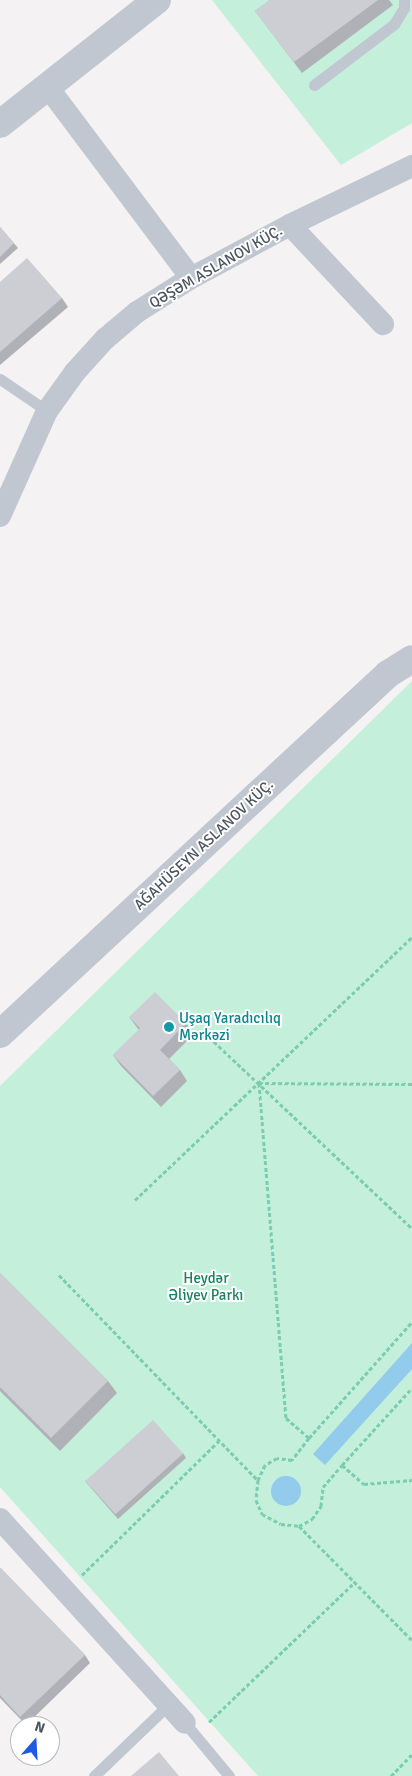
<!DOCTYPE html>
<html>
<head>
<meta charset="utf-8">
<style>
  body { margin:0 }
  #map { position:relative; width:412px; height:1776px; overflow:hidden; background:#f4f2f2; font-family:Signika,sans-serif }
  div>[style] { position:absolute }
  .green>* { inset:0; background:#c3efdb }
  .water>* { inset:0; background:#92cbeb }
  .round { border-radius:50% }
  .path>* { height:3px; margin-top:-1.5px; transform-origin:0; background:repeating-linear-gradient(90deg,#7bcdb1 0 4px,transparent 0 6.5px) }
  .service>* { height:11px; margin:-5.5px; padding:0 5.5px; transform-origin:5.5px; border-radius:5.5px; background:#c0c7d0 }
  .minor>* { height:22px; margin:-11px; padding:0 11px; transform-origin:11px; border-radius:11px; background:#c0c7d0 }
  .tertiary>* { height:28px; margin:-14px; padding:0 14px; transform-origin:14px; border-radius:14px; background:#c0c7d0 }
  .wall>* { inset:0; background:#afb1b6 }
  .building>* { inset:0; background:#ccced4; transform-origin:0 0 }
  .dots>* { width:14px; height:14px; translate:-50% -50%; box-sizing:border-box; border:2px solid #fff; border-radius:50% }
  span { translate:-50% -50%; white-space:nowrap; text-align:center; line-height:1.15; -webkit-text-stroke:4px #fff; paint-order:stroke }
  .street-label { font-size:15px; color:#4a525f }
  .culture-label { font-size:15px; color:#0d838f }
  .left { translate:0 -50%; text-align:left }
  .park-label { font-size:15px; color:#1a815d }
  .north { position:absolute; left:10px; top:1716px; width:50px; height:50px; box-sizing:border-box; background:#fff; border:1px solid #b7babf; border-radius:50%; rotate:19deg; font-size:14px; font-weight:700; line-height:20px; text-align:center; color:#4a525f }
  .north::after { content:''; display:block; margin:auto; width:18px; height:22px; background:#1f58e2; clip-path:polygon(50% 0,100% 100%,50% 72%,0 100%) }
</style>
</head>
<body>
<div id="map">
  <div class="green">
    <i style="clip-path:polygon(212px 0,412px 0,412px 123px,341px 165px)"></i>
    <i style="clip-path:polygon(412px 681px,412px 1776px,258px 1776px,0 1487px,0 1086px)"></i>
  </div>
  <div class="water">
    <i style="clip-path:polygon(412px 1343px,412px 1369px,325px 1465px,313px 1454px)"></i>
    <i class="round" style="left:271px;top:1476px;width:30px;height:30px"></i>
  </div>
  <div class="path">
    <i style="left:209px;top:1037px;width:279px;rotate:43.3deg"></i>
    <i style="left:412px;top:1084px;width:153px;rotate:-179.6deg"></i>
    <i style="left:259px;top:1083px;width:336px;rotate:85.4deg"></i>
    <i style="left:286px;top:1418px;width:30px;rotate:41deg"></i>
    <i style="left:309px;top:1438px;width:28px;rotate:128deg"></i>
    <i style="left:292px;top:1460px;width:15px;rotate:-172deg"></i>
    <i style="left:277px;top:1458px;width:14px;rotate:150deg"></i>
    <i style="left:265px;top:1465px;width:17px;rotate:115deg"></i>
    <i style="left:258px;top:1480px;width:20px;rotate:96deg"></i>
    <i style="left:256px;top:1500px;width:15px;rotate:67deg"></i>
    <i style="left:262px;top:1514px;width:21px;rotate:28deg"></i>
    <i style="left:281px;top:1524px;width:18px;rotate:6deg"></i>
    <i style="left:299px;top:1526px;width:15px;rotate:-28deg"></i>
    <i style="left:312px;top:1519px;width:16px;rotate:-55deg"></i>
    <i style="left:321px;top:1506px;width:19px;rotate:-84deg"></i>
    <i style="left:323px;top:1487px;width:29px;rotate:-49deg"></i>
    <i style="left:342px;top:1465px;width:29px;rotate:41deg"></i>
    <i style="left:364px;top:1484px;width:48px;rotate:-4.8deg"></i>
    <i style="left:135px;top:1200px;width:382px;rotate:-43.5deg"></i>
    <i style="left:59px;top:1275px;width:286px;rotate:45.9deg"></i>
    <i style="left:309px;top:1438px;width:155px;rotate:-48.4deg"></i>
    <i style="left:342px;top:1465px;width:104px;rotate:-47.7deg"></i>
    <i style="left:299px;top:1526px;width:161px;rotate:45.3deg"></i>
    <i style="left:82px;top:1575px;width:192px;rotate:-44.4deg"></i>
    <i style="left:209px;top:1722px;width:202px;rotate:-43.8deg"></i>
    <i style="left:391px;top:1776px;width:30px;rotate:-46deg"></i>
  </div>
  <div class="service">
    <i style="left:314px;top:85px;width:101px;rotate:-37.3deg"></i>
    <i style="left:394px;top:24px;width:19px;rotate:-58deg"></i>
    <i style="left:404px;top:8px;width:8px;rotate:-90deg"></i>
    <i style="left:0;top:379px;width:57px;rotate:34.2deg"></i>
    <i style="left:185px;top:1723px;width:69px;rotate:50.3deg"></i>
    <i style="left:94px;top:1776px;width:104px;rotate:-43.8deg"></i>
  </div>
  <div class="minor">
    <i style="left:47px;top:86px;width:240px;rotate:53.1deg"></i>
    <i style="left:290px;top:225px;width:136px;rotate:46.8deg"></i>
    <i style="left:0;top:516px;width:115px;rotate:-65.9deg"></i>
    <i style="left:47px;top:411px;width:48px;rotate:-54.3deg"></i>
    <i style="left:75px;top:372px;width:45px;rotate:-47.7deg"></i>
    <i style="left:105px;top:339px;width:42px;rotate:-40.2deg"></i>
    <i style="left:137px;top:312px;width:64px;rotate:-32.2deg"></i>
    <i style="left:191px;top:278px;width:112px;rotate:-28.2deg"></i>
    <i style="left:290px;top:225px;width:136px;rotate:-25.8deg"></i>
    <i style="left:0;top:1519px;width:275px;rotate:47.8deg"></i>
  </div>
  <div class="tertiary">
    <i style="left:0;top:124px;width:200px;rotate:-38.3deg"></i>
    <i style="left:0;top:1034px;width:529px;rotate:-42.86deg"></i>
    <i style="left:388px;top:674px;width:28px;rotate:-32deg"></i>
  </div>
  <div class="wall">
    <i style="clip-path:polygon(270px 0,389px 0,393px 5px,302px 73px,255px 11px)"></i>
    <i style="clip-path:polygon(0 227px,18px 248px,0 264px)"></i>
    <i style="clip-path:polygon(0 282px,62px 298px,68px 307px,0 365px)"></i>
    <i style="clip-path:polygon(129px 1017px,186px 1023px,194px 1034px,169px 1059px,180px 1070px,187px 1081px,161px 1107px,121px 1066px,113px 1055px,139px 1030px)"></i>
    <i style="clip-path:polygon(0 1273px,108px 1381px,117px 1393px,60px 1451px,0 1391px)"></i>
    <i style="clip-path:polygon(183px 1453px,186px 1458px,118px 1519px,85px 1481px)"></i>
    <i style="clip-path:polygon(0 1568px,85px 1655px,90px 1663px,26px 1725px,0 1698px)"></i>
  </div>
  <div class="building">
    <i style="clip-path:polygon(270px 0,378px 0,294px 62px,255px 11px)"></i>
    <i style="clip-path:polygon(0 227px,14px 243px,0 257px)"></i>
    <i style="clip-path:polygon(27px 258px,62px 298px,0 352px,0 282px)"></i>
    <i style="clip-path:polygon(155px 992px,186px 1023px,160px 1050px,180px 1070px,153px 1096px,113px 1055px,140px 1028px,129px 1017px)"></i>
    <i style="clip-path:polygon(0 1273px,108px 1381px,51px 1438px,0 1387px)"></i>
    <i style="left:153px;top:1420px;width:45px;height:91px;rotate:48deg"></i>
    <i style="clip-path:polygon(0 1568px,1px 1568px,85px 1655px,20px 1717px,0 1695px)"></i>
    <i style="clip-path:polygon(159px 1752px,179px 1776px,131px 1776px)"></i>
  </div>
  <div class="dots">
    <i style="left:169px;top:1027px;background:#0f9aa8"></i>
  </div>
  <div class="street-label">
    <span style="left:216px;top:267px;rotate:-30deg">QƏŞƏM ASLANOV KÜÇ.</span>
    <span style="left:204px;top:845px;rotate:-43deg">AĞAHÜSEYN ASLANOV KÜÇ.</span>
  </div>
  <div class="culture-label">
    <span class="left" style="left:179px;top:1027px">Uşaq Yaradıcılıq<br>Mərkəzi</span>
  </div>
  <div class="park-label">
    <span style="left:206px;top:1287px">Heydər<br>Əliyev Parkı</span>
  </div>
  <div class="north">N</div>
</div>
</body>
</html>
